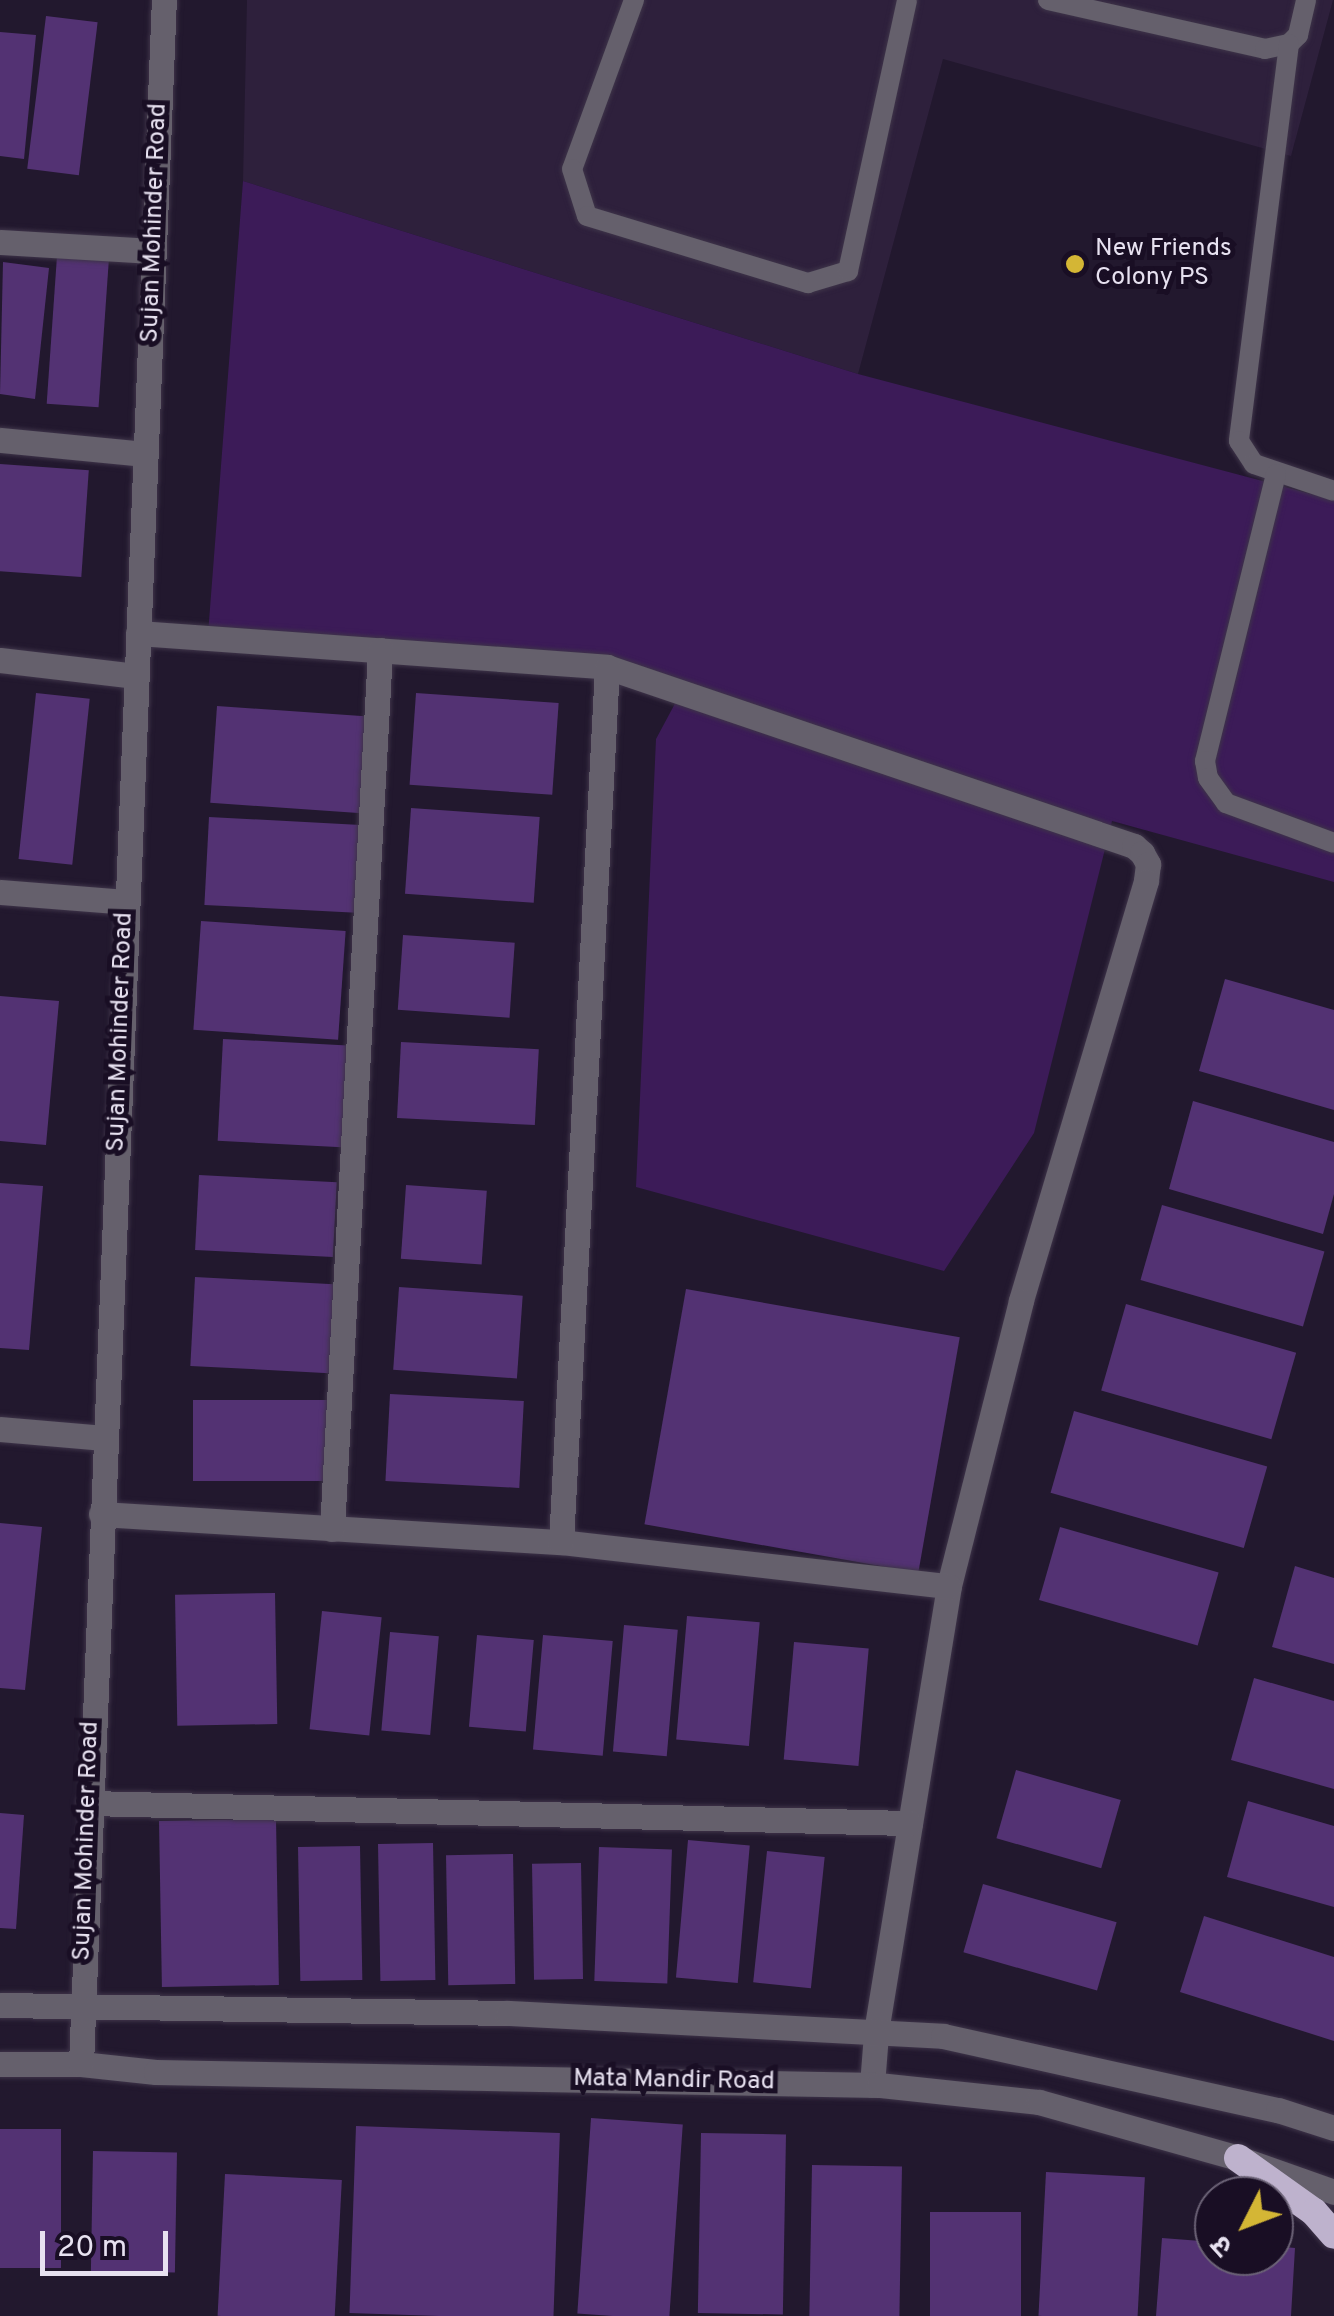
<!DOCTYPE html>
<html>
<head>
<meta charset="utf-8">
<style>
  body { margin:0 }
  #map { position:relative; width:1334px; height:2316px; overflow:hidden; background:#22182e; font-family:Overpass,"Noto Sans Devanagari",sans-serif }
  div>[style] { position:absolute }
  .built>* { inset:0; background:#2e203c }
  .green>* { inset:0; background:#3c1b58 }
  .building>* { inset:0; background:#533273; transform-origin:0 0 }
  .roads { filter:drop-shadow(0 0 2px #3e3449) drop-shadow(0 0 2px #3e3449) }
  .service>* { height:20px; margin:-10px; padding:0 10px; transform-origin:10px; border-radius:10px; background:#65606c }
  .minor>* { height:25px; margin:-12.5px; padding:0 12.5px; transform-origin:12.5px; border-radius:12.5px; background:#65606c }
  .tertiary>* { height:25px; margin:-12.5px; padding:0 12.5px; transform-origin:12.5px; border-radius:12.5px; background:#65606c }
  .trunk>* { height:28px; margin:-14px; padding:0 14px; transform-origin:14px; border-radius:14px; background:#beb2cd }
  .dots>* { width:28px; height:28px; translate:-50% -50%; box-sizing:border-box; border:5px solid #190e24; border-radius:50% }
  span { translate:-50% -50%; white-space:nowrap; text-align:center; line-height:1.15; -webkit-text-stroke:10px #190e24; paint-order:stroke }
  .street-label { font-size:25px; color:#e7e1f0 }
  .poi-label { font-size:25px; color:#e7e1f0 }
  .left { translate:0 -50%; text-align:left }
  .north { position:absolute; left:1194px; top:2176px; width:100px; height:100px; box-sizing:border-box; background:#190e24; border:2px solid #6b6276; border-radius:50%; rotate:228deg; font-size:28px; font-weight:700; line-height:40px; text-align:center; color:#e7e1f0 }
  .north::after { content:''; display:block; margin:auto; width:35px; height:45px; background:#d4b635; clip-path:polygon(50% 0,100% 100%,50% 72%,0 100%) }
  .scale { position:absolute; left:40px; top:2231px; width:128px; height:45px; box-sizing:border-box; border:5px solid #e7e1f0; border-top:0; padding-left:12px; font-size:30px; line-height:35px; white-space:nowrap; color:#e7e1f0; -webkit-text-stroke:8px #190e24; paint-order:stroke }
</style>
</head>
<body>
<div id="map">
  <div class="built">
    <i style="clip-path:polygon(247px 0,1333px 0,1291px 156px,943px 59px,858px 374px,243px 181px)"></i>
  </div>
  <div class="green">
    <i style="clip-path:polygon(243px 181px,858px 374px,1334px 500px,1334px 882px,1112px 821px,1034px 1133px,944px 1271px,636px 1187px,656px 739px,678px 698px,593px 672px,207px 647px)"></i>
  </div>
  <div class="building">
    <i style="left:46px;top:16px;width:52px;height:154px;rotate:7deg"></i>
    <i style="clip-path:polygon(0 32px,36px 35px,24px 159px,0 156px)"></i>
    <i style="left:57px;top:256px;width:52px;height:148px;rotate:4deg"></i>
    <i style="clip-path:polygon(3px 262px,49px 268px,35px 399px,0 394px)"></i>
    <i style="left:0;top:464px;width:89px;height:107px;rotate:4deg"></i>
    <i style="left:36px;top:693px;width:54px;height:167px;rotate:6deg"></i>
    <i style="left:416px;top:693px;width:143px;height:92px;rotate:4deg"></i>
    <i style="left:217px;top:706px;width:152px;height:97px;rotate:4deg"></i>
    <i style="left:411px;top:808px;width:129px;height:86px;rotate:4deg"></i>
    <i style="left:209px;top:817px;width:152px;height:88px;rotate:3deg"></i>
    <i style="left:201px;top:921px;width:145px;height:109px;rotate:4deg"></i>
    <i style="left:403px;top:935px;width:112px;height:75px;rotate:4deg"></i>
    <i style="clip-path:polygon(1225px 979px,1334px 1010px,1334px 1110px,1199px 1071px)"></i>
    <i style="clip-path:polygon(0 996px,59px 1001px,46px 1145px,0 1141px)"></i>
    <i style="left:223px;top:1039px;width:134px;height:102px;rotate:3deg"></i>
    <i style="left:401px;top:1042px;width:138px;height:76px;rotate:3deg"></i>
    <i style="clip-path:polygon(1193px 1101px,1334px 1142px,1334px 1194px,1323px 1234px,1169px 1189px)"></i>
    <i style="left:199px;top:1175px;width:138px;height:75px;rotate:3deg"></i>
    <i style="clip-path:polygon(0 1183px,43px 1186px,29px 1350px,0 1348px)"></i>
    <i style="left:406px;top:1185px;width:81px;height:74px;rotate:4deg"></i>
    <i style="left:1162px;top:1205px;width:169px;height:78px;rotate:16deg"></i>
    <i style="left:195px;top:1277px;width:139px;height:89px;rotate:3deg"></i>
    <i style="left:399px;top:1287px;width:124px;height:83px;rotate:4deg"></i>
    <i style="left:686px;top:1289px;width:278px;height:239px;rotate:10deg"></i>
    <i style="left:1126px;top:1304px;width:177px;height:90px;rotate:16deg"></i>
    <i style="left:390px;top:1394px;width:134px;height:87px;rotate:3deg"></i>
    <i style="left:193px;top:1400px;width:136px;height:81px"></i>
    <i style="left:1074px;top:1411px;width:201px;height:85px;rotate:16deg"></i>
    <i style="clip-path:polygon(0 1523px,42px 1527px,25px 1690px,0 1688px)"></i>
    <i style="left:1060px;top:1527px;width:165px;height:76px;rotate:16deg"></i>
    <i style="clip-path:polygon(1295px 1566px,1334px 1578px,1334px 1664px,1272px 1647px)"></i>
    <i style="left:275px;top:1593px;width:131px;height:100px;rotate:89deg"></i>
    <i style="left:322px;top:1611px;width:60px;height:119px;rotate:6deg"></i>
    <i style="left:687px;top:1616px;width:73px;height:124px;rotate:5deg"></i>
    <i style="left:624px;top:1625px;width:54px;height:127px;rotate:5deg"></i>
    <i style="left:390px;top:1632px;width:49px;height:99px;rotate:5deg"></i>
    <i style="left:477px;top:1635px;width:57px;height:92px;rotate:5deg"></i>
    <i style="left:543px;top:1635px;width:70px;height:115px;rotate:5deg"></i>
    <i style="left:794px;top:1642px;width:75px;height:118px;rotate:5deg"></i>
    <i style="clip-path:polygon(1254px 1678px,1334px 1701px,1334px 1789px,1231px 1760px)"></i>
    <i style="left:1016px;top:1770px;width:109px;height:71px;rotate:16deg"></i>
    <i style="clip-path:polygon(1248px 1801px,1334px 1826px,1334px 1907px,1227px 1877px)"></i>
    <i style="clip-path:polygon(0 1813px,24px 1815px,16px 1929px,0 1928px)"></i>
    <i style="left:276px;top:1819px;width:166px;height:117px;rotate:89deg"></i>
    <i style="left:688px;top:1840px;width:62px;height:138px;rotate:5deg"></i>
    <i style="left:433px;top:1843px;width:137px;height:55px;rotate:89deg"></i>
    <i style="left:360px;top:1846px;width:134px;height:62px;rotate:89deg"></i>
    <i style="left:599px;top:1847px;width:73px;height:134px;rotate:2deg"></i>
    <i style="left:767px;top:1851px;width:58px;height:132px;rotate:6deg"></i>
    <i style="left:513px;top:1854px;width:130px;height:67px;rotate:89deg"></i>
    <i style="left:581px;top:1863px;width:116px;height:49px;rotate:89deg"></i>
    <i style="left:983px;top:1884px;width:139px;height:71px;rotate:16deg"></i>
    <i style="clip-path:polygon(1204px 1916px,1334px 1957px,1334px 2041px,1180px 1992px)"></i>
    <i style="left:591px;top:2118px;width:92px;height:196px;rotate:4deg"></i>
    <i style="left:356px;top:2126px;width:204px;height:187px;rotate:2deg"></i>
    <i style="left:0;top:2129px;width:61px;height:139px"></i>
    <i style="left:701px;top:2133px;width:85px;height:180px;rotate:1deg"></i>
    <i style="left:93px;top:2151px;width:84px;height:120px;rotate:1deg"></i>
    <i style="left:812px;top:2165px;width:90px;height:151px;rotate:1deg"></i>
    <i style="left:1046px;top:2172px;width:99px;height:144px;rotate:3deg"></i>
    <i style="left:225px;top:2174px;width:117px;height:142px;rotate:3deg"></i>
    <i style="left:930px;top:2212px;width:91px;height:104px"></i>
    <i style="clip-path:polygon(1162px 2238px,1214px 2242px,1214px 2256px,1274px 2256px,1274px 2246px,1295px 2248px,1291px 2316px,1156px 2316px)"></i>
  </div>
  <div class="roads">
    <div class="service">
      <i style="left:634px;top:0;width:180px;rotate:110.1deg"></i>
      <i style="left:572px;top:169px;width:49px;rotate:72.3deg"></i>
      <i style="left:587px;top:216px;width:231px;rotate:16.9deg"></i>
      <i style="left:808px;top:283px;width:42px;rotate:-16.7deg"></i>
      <i style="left:848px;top:271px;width:277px;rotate:-77.7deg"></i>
      <i style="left:1048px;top:0;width:222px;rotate:12.7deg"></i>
      <i style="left:1265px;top:49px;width:25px;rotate:-12deg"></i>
      <i style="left:1289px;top:44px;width:13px;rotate:-45deg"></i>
      <i style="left:1298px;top:35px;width:36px;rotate:-77deg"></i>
      <i style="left:1289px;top:44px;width:400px;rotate:97.2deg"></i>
      <i style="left:1239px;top:441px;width:27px;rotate:57deg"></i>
      <i style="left:1254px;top:464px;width:84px;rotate:18.6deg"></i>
      <i style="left:1276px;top:474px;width:296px;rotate:103.9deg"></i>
      <i style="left:1205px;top:761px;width:17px;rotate:80deg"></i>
      <i style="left:1208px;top:778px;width:31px;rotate:54deg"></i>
      <i style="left:1226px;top:803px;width:115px;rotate:20.3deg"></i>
    </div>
    <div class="minor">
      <i style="left:0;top:242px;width:153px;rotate:3.4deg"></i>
      <i style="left:0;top:440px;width:146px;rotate:5.5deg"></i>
      <i style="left:138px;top:633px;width:470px;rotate:4.1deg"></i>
      <i style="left:607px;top:667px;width:557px;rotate:18.76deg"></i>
      <i style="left:1134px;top:846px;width:11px;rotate:41deg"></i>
      <i style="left:1142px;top:853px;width:13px;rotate:61deg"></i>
      <i style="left:1148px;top:864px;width:17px;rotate:97deg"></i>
      <i style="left:1146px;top:881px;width:438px;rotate:106.6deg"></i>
      <i style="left:1021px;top:1301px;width:294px;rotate:104.2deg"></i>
      <i style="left:949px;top:1586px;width:454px;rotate:99.3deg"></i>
      <i style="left:876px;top:2034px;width:51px;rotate:94.5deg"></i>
      <i style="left:0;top:660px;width:137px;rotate:6.7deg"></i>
      <i style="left:0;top:892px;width:126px;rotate:4.5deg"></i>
      <i style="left:0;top:1429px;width:104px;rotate:4.9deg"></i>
      <i style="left:101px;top:1514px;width:461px;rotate:3.5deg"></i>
      <i style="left:561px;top:1542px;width:390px;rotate:6.5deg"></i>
      <i style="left:332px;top:1529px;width:880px;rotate:-86.87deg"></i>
      <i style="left:561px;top:1542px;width:876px;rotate:-86.99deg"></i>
      <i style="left:89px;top:1803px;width:821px;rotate:1.4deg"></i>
    </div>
    <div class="tertiary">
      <i style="left:0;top:2005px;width:508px;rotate:0.9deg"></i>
      <i style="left:508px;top:2013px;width:436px;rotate:3deg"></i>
      <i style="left:943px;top:2036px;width:343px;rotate:12.5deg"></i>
      <i style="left:1278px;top:2110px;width:59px;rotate:17.8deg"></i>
      <i style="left:0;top:2064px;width:81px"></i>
      <i style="left:81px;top:2064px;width:75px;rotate:6.1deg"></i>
      <i style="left:156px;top:2072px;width:723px;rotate:1.03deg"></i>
      <i style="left:879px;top:2085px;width:161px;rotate:6.1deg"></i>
      <i style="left:1039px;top:2102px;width:207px;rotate:15.7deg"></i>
      <i style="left:1238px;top:2158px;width:102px;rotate:19.5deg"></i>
      <i style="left:81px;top:2064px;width:2066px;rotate:-87.7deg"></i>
    </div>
    <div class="trunk">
      <i style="left:1238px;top:2158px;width:93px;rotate:35.4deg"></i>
      <i style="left:1314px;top:2212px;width:30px;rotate:49deg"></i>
    </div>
  </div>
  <div class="dots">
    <i style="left:1075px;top:264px;background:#d4b635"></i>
  </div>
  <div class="street-label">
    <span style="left:155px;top:223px;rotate:-88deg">Sujan Mohinder Road</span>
    <span style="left:121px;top:1032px;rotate:-88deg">Sujan Mohinder Road</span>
    <span style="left:87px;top:1841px;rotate:-88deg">Sujan Mohinder Road</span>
    <span style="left:674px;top:2081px;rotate:1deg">Mata Mandir Road</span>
  </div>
  <div class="poi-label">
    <span class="left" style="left:1095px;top:264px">New Friends<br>Colony PS</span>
  </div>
  <div class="north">उ</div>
  <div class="scale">20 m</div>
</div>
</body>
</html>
